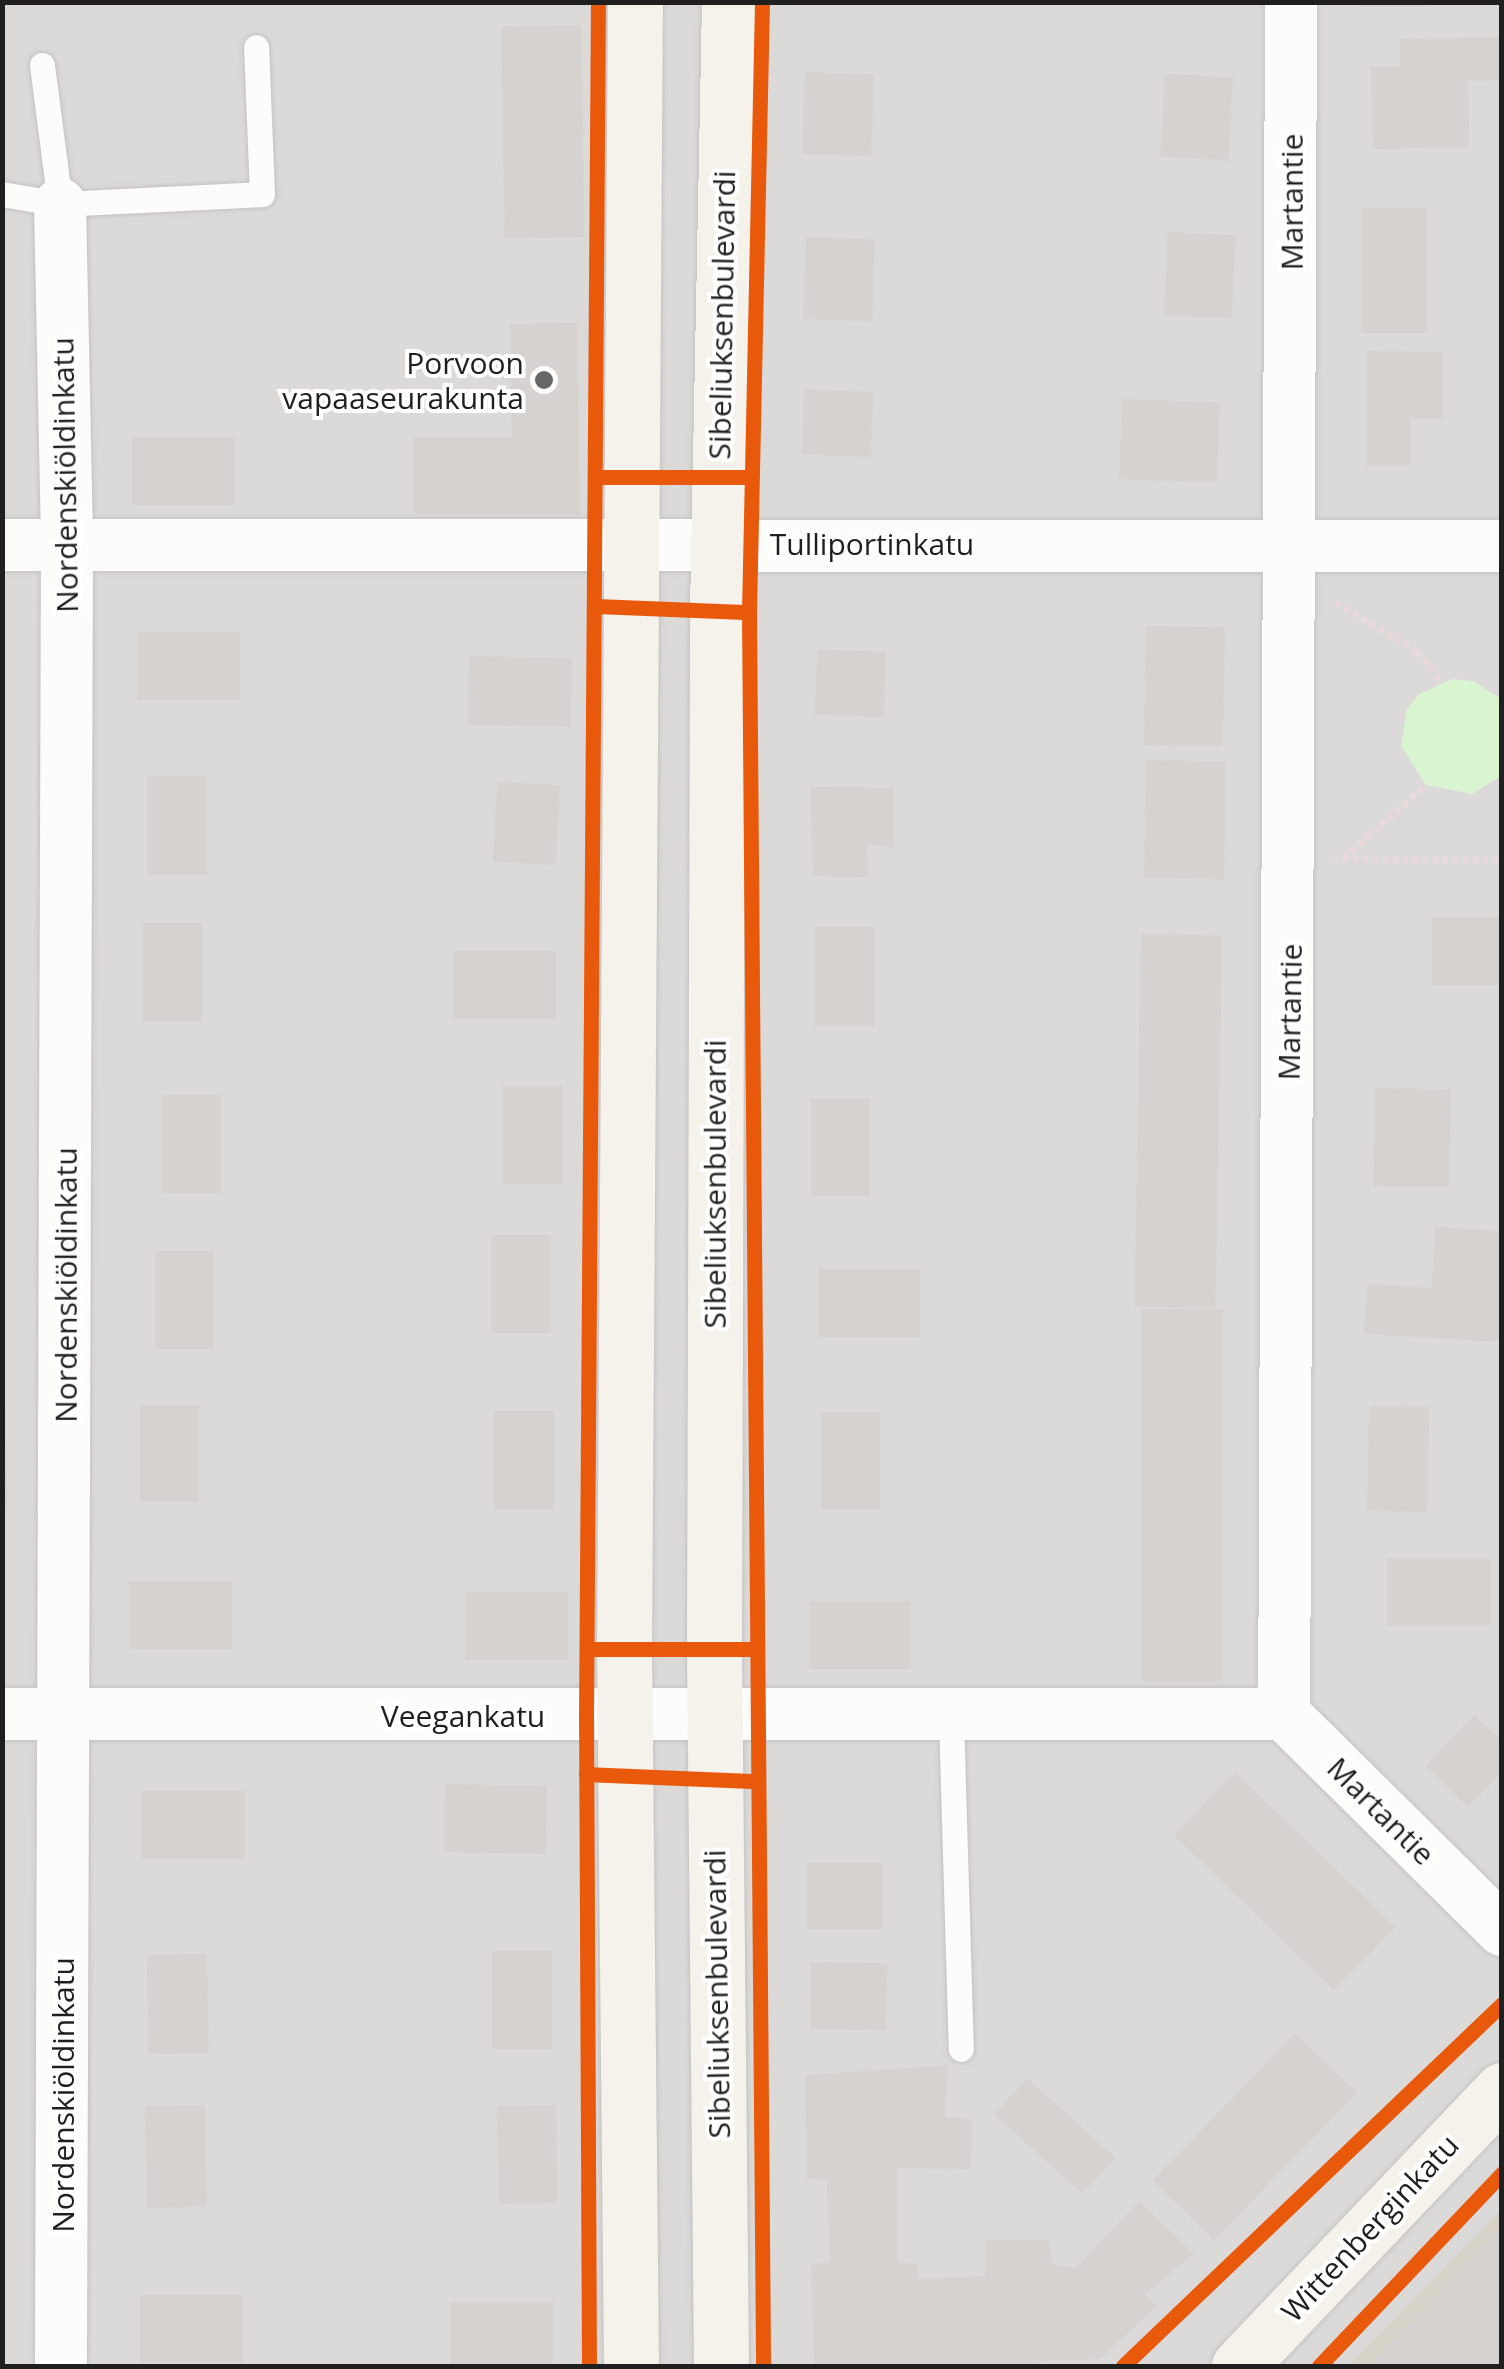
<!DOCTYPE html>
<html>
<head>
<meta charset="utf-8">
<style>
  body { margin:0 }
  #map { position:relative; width:1504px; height:2369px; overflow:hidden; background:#edeae7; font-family:"Open Sans",sans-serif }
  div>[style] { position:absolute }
  .residential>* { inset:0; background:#dcdad9; transform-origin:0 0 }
  .construction>* { inset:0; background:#d7d3c8 }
  .park>* { inset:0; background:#d8f4d1 }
  .building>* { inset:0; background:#d5d2d0; transform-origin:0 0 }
  .path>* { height:6px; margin-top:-3px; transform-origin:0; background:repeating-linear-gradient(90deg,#ebd9da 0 5px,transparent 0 10px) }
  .roads { filter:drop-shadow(0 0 2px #c4c3c2) drop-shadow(0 0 2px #c4c3c2) }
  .service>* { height:25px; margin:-12.5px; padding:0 12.5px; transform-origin:12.5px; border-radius:12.5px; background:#fcfcfb }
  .minor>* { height:52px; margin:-26px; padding:0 26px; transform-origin:26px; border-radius:26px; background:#fcfcfb }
  .secondary>* { height:55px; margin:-27.5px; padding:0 27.5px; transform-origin:27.5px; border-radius:27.5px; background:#f4f2ea }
  .cycleway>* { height:15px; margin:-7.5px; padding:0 7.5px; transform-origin:7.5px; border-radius:7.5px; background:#e8590c }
  .dots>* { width:28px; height:28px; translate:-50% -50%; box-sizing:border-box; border:5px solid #fff; border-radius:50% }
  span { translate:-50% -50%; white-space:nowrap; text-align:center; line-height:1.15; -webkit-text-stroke:8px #fff; paint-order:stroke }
  .street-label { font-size:30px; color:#1f1f1f }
  .poi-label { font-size:30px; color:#1f1f1f }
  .right { translate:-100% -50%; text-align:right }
  .frame { position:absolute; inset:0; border:5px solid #1f1f1f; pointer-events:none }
</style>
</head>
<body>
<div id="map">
  <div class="residential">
    <i style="left:3px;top:3px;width:1498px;height:2363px"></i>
  </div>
  <div class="construction">
    <i style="clip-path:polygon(1501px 2210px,1501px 2366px,1348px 2366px)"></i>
  </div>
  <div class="park">
    <i style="clip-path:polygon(1453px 679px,1473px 681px,1501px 699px,1501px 776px,1472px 794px,1426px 785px,1401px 746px,1407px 709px,1419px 694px)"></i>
  </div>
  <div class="building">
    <i style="left:1361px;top:2px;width:66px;height:5px"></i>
    <i style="left:581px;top:25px;width:212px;height:80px;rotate:89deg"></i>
    <i style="clip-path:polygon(1502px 37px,1502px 80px,1468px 81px,1469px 147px,1373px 149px,1371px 66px,1400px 66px,1400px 39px)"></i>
    <i style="left:805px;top:72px;width:69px;height:82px;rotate:2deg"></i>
    <i style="left:1165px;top:74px;width:68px;height:83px;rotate:3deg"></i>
    <i style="left:1427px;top:208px;width:125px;height:66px;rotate:90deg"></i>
    <i style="left:1168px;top:232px;width:68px;height:83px;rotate:3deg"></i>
    <i style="left:806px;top:237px;width:69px;height:82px;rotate:2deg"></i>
    <i style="clip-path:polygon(577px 323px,580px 514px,414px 514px,414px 437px,512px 437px,510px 324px)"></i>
    <i style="clip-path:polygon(1367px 351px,1443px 352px,1443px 419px,1410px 419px,1410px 466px,1367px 466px)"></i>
    <i style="left:873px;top:392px;width:65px;height:69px;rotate:92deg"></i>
    <i style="left:1122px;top:399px;width:98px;height:80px;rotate:2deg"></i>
    <i style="left:132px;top:437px;width:103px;height:68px"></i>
    <i style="left:1146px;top:626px;width:79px;height:119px;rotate:1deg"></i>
    <i style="left:137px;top:632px;width:103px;height:68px"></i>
    <i style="left:886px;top:652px;width:65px;height:69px;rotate:92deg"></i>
    <i style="left:469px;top:656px;width:103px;height:69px;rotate:1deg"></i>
    <i style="left:1146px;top:760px;width:80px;height:118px;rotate:1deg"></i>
    <i style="left:207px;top:776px;width:99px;height:60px;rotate:90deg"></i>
    <i style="left:497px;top:782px;width:63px;height:80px;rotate:3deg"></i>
    <i style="clip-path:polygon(810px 787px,894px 788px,894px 848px,867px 844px,868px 877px,813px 876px)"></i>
    <i style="left:1432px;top:917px;width:70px;height:68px"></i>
    <i style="left:143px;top:923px;width:59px;height:99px"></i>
    <i style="left:875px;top:927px;width:99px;height:60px;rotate:90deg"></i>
    <i style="left:1141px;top:934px;width:81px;height:373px;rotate:1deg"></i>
    <i style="left:453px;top:951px;width:103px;height:68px"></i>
    <i style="left:503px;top:1086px;width:60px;height:98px"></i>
    <i style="left:1375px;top:1088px;width:76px;height:98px;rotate:1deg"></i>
    <i style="left:161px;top:1095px;width:60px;height:98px"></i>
    <i style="left:811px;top:1098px;width:59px;height:98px"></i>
    <i style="clip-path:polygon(1435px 1227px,1502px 1231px,1502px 1342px,1364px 1334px,1367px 1284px,1432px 1288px)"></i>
    <i style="left:491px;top:1235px;width:60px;height:98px"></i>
    <i style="left:155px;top:1251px;width:59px;height:98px"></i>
    <i style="left:818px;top:1269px;width:102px;height:68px"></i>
    <i style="left:1142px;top:1309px;width:81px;height:372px"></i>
    <i style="left:140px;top:1405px;width:59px;height:97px"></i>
    <i style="left:1369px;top:1406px;width:60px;height:105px;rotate:1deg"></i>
    <i style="clip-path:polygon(2px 1411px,6px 1411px,7px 1509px,2px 1509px)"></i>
    <i style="left:494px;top:1411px;width:60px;height:99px"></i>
    <i style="left:821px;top:1412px;width:59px;height:98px"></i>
    <i style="left:1387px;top:1558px;width:103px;height:68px"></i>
    <i style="left:129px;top:1581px;width:103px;height:68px"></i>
    <i style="left:465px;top:1592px;width:103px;height:68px"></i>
    <i style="left:809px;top:1601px;width:102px;height:68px"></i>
    <i style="clip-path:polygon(1474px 1715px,1502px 1741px,1502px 1772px,1468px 1807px,1426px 1766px)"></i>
    <i style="left:1235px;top:1772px;width:223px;height:88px;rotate:44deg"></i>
    <i style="left:445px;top:1784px;width:102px;height:68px;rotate:1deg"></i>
    <i style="left:142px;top:1791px;width:103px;height:68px"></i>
    <i style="left:807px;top:1863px;width:76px;height:66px"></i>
    <i style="left:492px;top:1951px;width:60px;height:98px"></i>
    <i style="left:207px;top:1954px;width:99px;height:60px;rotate:89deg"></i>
    <i style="left:811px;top:1962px;width:76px;height:67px;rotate:1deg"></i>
    <i style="left:1295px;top:2033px;width:86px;height:205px;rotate:44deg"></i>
    <i style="clip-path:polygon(948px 2065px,945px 2117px,972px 2119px,971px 2169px,897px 2168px,898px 2263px,918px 2264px,918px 2279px,985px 2276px,985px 2240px,1049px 2240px,1052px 2264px,1076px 2268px,1139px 2201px,1194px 2254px,1145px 2294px,1157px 2306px,1100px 2359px,1039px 2361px,1039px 2366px,814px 2364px,811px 2264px,830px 2263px,827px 2180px,807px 2178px,805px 2075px)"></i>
    <i style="left:1027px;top:2078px;width:119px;height:49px;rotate:42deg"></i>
    <i style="left:205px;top:2105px;width:102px;height:60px;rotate:89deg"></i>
    <i style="left:556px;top:2105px;width:98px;height:59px;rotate:89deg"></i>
    <i style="clip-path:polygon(1502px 2227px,1502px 2366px,1368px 2366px)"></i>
    <i style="left:140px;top:2295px;width:103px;height:68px"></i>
    <i style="left:450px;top:2302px;width:103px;height:64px"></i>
  </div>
  <div class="path">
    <i style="left:1336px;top:603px;width:96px;rotate:30.9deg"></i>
    <i style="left:1418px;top:652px;width:38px;rotate:53deg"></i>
    <i style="left:1333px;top:858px;width:169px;rotate:1deg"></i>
    <i style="left:1344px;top:858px;width:110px;rotate:-41.7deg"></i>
  </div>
  <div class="roads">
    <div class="service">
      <i style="left:42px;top:65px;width:140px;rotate:82.6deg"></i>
      <i style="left:2px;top:194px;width:59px;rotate:9.8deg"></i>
      <i style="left:60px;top:204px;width:202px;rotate:-2.8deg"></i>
      <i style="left:262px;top:194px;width:147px;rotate:-92.3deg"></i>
      <i style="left:951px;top:1718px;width:331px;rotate:88.3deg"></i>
    </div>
    <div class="minor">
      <i style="left:1291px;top:2px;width:1712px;rotate:90.23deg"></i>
      <i style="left:1284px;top:1714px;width:307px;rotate:44.7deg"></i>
      <i style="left:60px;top:204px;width:342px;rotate:88.8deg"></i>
      <i style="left:67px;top:546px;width:1820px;rotate:90.19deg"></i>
      <i style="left:2px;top:545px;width:1500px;rotate:0.04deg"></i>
      <i style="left:2px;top:1714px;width:1282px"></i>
    </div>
    <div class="secondary">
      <i style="left:631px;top:2366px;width:717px;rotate:-90.56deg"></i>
      <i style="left:624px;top:1649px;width:1647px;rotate:-89.62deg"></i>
      <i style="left:721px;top:2366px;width:717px;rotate:-90.56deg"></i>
      <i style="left:714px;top:1649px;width:1038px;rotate:-89.83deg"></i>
      <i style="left:717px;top:611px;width:609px;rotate:-88.87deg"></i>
      <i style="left:1239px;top:2366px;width:381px;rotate:-46.4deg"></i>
    </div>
  </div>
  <div class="cycleway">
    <i style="left:762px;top:2px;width:610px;rotate:91.22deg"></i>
    <i style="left:749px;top:612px;width:1754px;rotate:89.54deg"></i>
    <i style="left:598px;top:477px;width:152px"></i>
    <i style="left:597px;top:606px;width:152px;rotate:2.3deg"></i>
    <i style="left:587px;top:1649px;width:168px"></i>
    <i style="left:586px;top:1774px;width:170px;rotate:2.4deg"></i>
    <i style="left:589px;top:2366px;width:649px;rotate:-90.26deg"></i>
    <i style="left:586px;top:1717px;width:1715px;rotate:-89.6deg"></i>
    <i style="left:1123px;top:2366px;width:524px;rotate:-43.69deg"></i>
    <i style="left:1319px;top:2366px;width:266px;rotate:-46.5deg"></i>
  </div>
  <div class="dots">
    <i style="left:544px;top:380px;background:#676665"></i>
  </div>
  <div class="street-label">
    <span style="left:1292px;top:202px;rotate:-90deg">Martantie</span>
    <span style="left:722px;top:315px;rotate:-89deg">Sibeliuksenbulevardi</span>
    <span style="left:65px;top:475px;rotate:-91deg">Nordenskiöldinkatu</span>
    <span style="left:872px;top:544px">Tulliportinkatu</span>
    <span style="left:1290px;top:1012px;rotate:-89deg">Martantie</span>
    <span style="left:715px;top:1184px;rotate:-90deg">Sibeliuksenbulevardi</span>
    <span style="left:66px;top:1285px;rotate:-90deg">Nordenskiöldinkatu</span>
    <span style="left:463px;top:1716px">Veegankatu</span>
    <span style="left:1381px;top:1811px;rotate:45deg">Martantie</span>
    <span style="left:717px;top:1994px;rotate:-91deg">Sibeliuksenbulevardi</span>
    <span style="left:63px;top:2095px;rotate:-90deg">Nordenskiöldinkatu</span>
    <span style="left:1370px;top:2228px;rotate:-47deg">Wittenberginkatu</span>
  </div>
  <div class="poi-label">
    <span class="right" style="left:524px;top:380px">Porvoon<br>vapaaseurakunta</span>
  </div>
  <div class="frame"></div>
</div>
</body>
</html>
